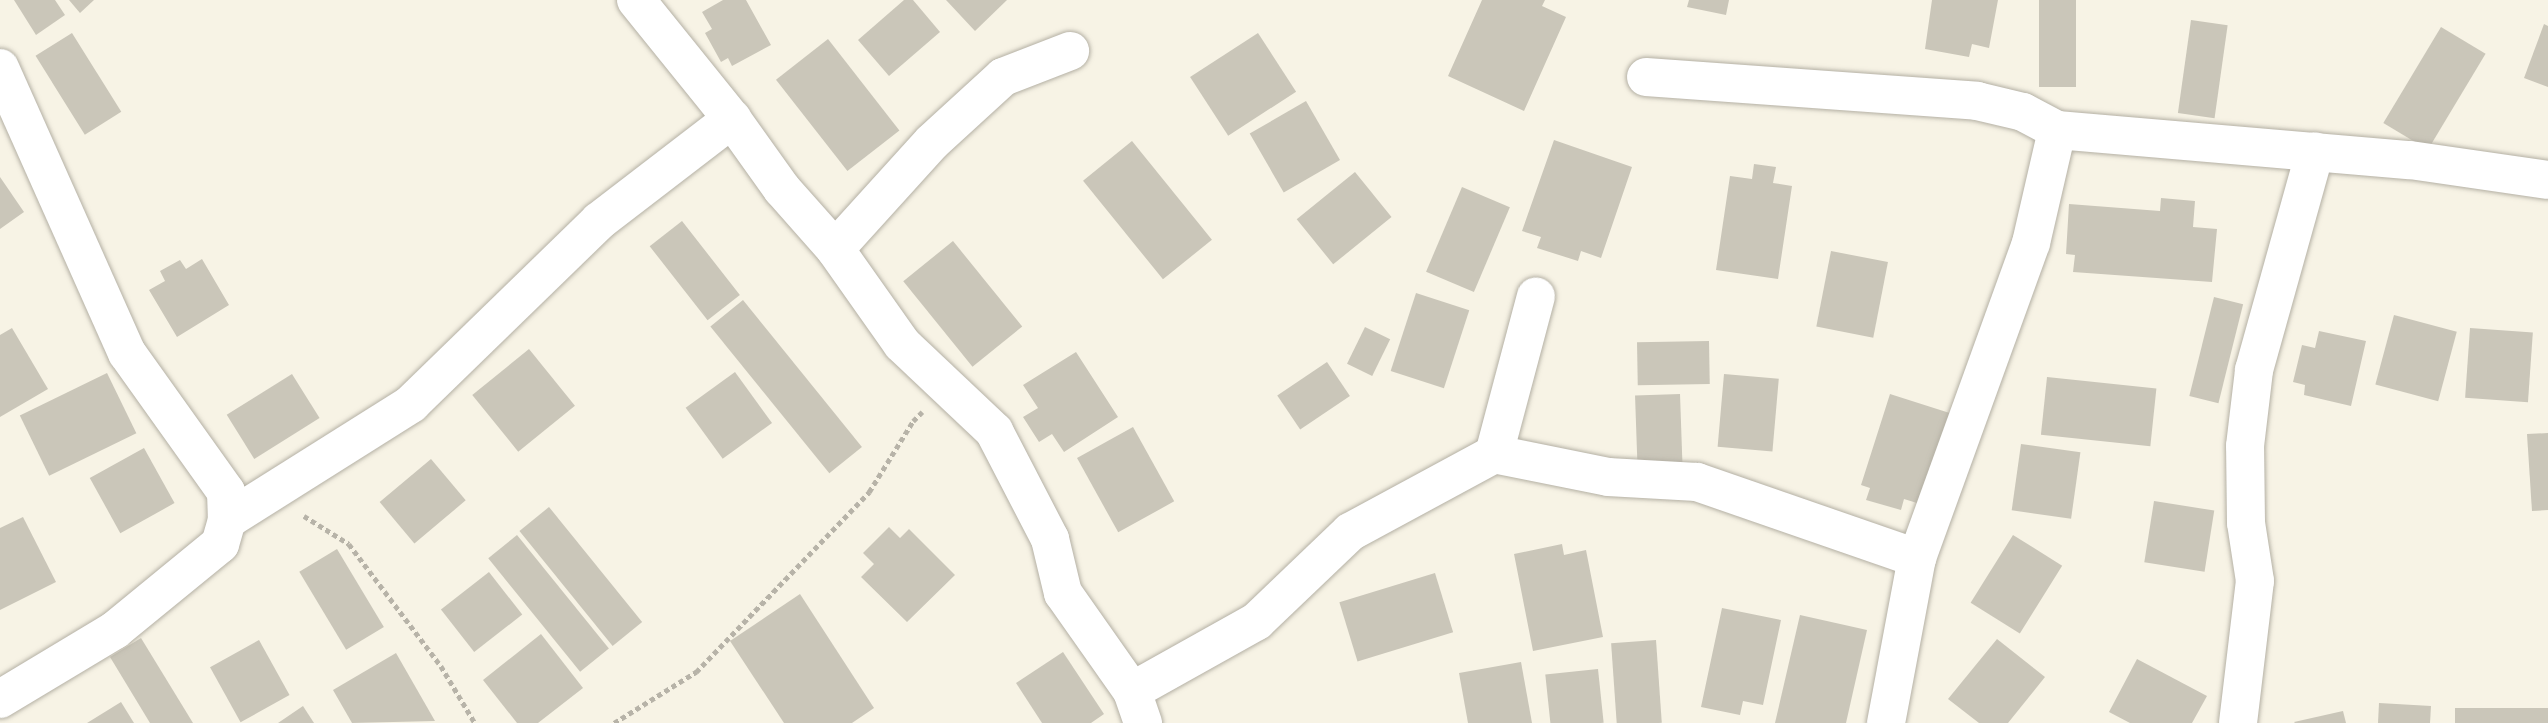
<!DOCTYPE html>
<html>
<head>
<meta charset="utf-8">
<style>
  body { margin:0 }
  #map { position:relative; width:2548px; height:723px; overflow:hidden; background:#f7f3e5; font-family:Signika,sans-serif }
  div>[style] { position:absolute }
  .building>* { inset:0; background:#cac6b9; transform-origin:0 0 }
  .path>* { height:4.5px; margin-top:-2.25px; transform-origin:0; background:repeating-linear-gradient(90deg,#b7b3a8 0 5px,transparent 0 8.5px) }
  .roads { filter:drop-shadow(0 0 2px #b4b0a4) drop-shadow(0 0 2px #b4b0a4) }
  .minor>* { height:38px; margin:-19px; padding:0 19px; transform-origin:19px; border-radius:19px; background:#fff }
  span { translate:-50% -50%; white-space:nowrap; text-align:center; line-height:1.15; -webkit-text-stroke:6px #fff; paint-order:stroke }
</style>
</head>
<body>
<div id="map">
  <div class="building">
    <i style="clip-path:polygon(14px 0,55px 0,65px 15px,36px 35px)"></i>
    <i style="clip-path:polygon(69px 0,94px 0,80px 13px)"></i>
    <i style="clip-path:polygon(723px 0,746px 0,771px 45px,732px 66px,728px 58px,721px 62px,705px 33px,712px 29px,702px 12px)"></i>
    <i style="clip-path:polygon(904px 0,913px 0,940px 32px,889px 76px,858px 40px)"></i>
    <i style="clip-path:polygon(946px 0,1007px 0,975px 31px)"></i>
    <i style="clip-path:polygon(1482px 0,1545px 0,1542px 6px,1566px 17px,1524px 111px,1448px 76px)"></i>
    <i style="clip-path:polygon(1689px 0,1729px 0,1726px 15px,1687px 7px)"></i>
    <i style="clip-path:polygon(1932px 0,1998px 0,1989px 48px,1972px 44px,1969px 57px,1925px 49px)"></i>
    <i style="left:2039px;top:0;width:37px;height:87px"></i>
    <i style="left:2191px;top:20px;width:37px;height:94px;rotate:8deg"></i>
    <i style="clip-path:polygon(2544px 24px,2548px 26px,2548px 87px,2524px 78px)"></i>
    <i style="left:2441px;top:27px;width:52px;height:112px;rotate:31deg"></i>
    <i style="left:72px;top:33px;width:93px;height:43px;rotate:58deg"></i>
    <i style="left:1258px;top:33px;width:70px;height:81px;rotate:57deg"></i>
    <i style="left:828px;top:39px;width:116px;height:66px;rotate:52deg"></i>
    <i style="left:1306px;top:101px;width:68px;height:65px;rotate:60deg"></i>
    <i style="clip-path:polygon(1554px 140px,1632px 167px,1601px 258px,1581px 251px,1578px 261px,1537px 248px,1541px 237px,1522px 231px)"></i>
    <i style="left:1132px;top:141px;width:127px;height:63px;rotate:51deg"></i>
    <i style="clip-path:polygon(1754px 164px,1776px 167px,1773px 183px,1792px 186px,1778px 279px,1716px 270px,1730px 176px,1752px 179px)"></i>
    <i style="left:1355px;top:172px;width:58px;height:75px;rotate:51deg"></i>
    <i style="clip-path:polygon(0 177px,24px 212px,0 229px)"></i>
    <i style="left:1462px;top:187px;width:52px;height:92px;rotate:23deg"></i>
    <i style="clip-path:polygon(2161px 198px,2195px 201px,2193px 227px,2217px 229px,2212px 282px,2073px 272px,2075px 255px,2066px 254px,2069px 204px,2160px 211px)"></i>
    <i style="left:682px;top:221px;width:94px;height:41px;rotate:52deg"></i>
    <i style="left:953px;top:241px;width:110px;height:64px;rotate:51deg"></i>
    <i style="left:1831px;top:251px;width:58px;height:77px;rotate:11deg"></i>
    <i style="clip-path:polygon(202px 259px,229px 305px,177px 337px,149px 290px,165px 281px,160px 271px,180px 260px,186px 269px)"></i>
    <i style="left:1416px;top:293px;width:56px;height:82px;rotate:18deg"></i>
    <i style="left:2214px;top:297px;width:30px;height:102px;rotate:14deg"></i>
    <i style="left:743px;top:300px;width:189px;height:42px;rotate:51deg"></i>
    <i style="left:2394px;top:315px;width:65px;height:72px;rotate:15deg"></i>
    <i style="left:1365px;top:327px;width:28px;height:41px;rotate:26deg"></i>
    <i style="clip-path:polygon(12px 328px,48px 389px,0 417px,0 335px)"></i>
    <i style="left:2470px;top:328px;width:63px;height:70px;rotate:4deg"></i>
    <i style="clip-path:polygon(2319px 331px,2366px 341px,2351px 406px,2304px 395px,2305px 385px,2293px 382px,2302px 345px,2315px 348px)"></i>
    <i style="left:1709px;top:341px;width:43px;height:72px;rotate:89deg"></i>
    <i style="left:529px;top:349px;width:73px;height:73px;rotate:51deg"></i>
    <i style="clip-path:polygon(1076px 352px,1118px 417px,1064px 452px,1052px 434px,1039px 442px,1023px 417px,1038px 408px,1023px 385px)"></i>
    <i style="left:1327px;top:362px;width:41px;height:60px;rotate:56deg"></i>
    <i style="left:735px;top:372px;width:63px;height:61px;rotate:54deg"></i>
    <i style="left:107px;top:373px;width:67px;height:97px;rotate:64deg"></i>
    <i style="left:292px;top:374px;width:52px;height:77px;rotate:58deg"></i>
    <i style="left:1724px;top:374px;width:55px;height:73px;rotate:5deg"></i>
    <i style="left:2047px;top:377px;width:110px;height:58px;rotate:6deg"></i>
    <i style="left:1680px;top:394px;width:82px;height:45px;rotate:88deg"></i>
    <i style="clip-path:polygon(1890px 394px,1959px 416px,1930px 507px,1904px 499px,1901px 510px,1866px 500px,1870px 488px,1861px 485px)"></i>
    <i style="left:1133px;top:427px;width:85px;height:64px;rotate:61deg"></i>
    <i style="clip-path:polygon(2548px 433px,2548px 510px,2532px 511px,2527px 434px)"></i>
    <i style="left:2021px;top:444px;width:60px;height:67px;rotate:8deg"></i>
    <i style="left:144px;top:448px;width:63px;height:62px;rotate:61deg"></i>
    <i style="left:431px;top:459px;width:54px;height:67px;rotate:50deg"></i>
    <i style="left:2154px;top:501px;width:61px;height:62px;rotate:9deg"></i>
    <i style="left:549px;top:507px;width:148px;height:38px;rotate:51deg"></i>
    <i style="clip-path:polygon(23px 517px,56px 582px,0 610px,0 528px)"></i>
    <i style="clip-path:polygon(889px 527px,900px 538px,909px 529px,955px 575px,907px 622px,861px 577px,874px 564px,863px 553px)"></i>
    <i style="left:517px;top:535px;width:146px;height:37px;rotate:51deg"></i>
    <i style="left:2013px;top:535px;width:58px;height:80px;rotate:32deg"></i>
    <i style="clip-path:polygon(1562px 544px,1564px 555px,1586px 550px,1603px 637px,1533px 651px,1514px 554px)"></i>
    <i style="left:337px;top:549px;width:91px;height:44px;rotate:59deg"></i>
    <i style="left:489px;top:572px;width:54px;height:61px;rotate:52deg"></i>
    <i style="left:1435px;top:573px;width:62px;height:100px;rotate:73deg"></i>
    <i style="clip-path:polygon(800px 594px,874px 708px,852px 723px,784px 723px,730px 641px)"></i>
    <i style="clip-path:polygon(1722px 608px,1781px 620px,1763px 705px,1743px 701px,1740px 715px,1701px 707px)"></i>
    <i style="clip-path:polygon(1800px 615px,1867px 630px,1846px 723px,1775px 723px)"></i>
    <i style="clip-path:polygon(541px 634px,583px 688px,538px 723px,517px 723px,483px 680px)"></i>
    <i style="clip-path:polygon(141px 638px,193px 723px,150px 723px,110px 657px)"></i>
    <i style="clip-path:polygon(1997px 639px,2045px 677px,2008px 723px,1979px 723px,1948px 699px)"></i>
    <i style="left:259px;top:640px;width:63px;height:56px;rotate:61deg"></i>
    <i style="left:1656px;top:640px;width:83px;height:45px;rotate:86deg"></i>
    <i style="clip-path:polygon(1063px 652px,1104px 714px,1091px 723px,1042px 723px,1016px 683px)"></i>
    <i style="clip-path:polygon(396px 653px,435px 721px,352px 723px,333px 690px)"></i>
    <i style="clip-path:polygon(2137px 659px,2207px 696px,2192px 723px,2130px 723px,2109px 712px)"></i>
    <i style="clip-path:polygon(1521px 662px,1532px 723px,1468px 723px,1459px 673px)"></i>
    <i style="left:1598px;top:669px;width:54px;height:53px;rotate:84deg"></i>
    <i style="clip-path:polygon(121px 702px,134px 723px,87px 723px)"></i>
    <i style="clip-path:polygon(2379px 703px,2431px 706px,2430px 723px,2378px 723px)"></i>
    <i style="clip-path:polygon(303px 706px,314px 723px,278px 723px)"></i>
    <i style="left:2455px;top:708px;width:93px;height:15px"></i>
    <i style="clip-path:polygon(2343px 711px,2346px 723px,2295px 723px,2294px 722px)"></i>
  </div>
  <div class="path">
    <i style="left:304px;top:516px;width:53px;rotate:31.9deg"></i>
    <i style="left:349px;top:544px;width:153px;rotate:53deg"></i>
    <i style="left:441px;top:666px;width:66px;rotate:59.2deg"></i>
    <i style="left:614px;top:723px;width:97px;rotate:-31.9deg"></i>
    <i style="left:696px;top:672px;width:250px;rotate:-46.1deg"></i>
    <i style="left:869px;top:492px;width:84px;rotate:-58.2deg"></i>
    <i style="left:913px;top:421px;width:13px;rotate:-45deg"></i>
  </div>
  <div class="roads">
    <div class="minor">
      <i style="left:636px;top:0;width:153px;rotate:51.1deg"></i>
      <i style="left:732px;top:119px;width:86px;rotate:54.5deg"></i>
      <i style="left:782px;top:189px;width:80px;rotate:48.5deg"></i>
      <i style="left:835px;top:249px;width:116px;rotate:54.8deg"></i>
      <i style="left:902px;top:344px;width:127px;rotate:43.4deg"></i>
      <i style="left:994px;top:431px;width:122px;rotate:62.6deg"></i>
      <i style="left:1050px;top:539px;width:56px;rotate:76.5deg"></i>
      <i style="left:1063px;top:593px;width:120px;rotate:54.9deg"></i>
      <i style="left:1132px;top:691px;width:34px;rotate:71deg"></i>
      <i style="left:0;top:68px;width:312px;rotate:66deg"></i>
      <i style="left:127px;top:353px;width:171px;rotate:54.5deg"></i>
      <i style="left:226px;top:492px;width:28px;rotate:88deg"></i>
      <i style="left:227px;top:520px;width:25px;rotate:106deg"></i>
      <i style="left:220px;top:544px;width:136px;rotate:140.7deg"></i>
      <i style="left:115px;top:630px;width:134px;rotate:149deg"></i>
      <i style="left:1646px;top:77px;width:332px;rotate:4.1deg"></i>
      <i style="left:1977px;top:101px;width:47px;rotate:13.4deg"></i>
      <i style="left:2023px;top:112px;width:38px;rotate:28deg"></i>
      <i style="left:2057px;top:130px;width:354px;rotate:4.9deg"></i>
      <i style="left:2410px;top:160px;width:139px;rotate:8.2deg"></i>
      <i style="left:835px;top:249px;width:144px;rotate:-47.8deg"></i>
      <i style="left:932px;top:142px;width:96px;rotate:-42.5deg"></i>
      <i style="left:1003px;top:77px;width:72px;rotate:-21.2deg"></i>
      <i style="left:1494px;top:454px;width:163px;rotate:-75.1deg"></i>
      <i style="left:227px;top:520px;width:218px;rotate:-32.2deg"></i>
      <i style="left:411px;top:404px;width:262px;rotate:-44.2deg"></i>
      <i style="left:599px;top:221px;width:168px;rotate:-37.5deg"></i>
      <i style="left:1132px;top:691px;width:143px;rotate:-29.2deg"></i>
      <i style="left:1257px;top:621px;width:129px;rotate:-43.7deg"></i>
      <i style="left:1350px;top:532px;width:164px;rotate:-28.4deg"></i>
      <i style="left:1494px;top:454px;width:116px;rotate:11.4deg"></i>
      <i style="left:1608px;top:477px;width:89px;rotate:3.2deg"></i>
      <i style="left:1697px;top:482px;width:233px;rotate:19.1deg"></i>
      <i style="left:1886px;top:723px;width:168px;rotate:-79.4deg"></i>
      <i style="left:1917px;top:558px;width:335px;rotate:-70.1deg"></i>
      <i style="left:2031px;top:243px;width:116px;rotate:-77deg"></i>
      <i style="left:2238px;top:723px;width:143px;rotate:-83.2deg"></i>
      <i style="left:2255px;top:581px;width:59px;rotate:-98.8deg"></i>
      <i style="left:2246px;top:523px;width:77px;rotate:-90.7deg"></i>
      <i style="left:2245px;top:446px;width:77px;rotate:-83.2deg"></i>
      <i style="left:2254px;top:370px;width:227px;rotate:-74.4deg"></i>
    </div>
  </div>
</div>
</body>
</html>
